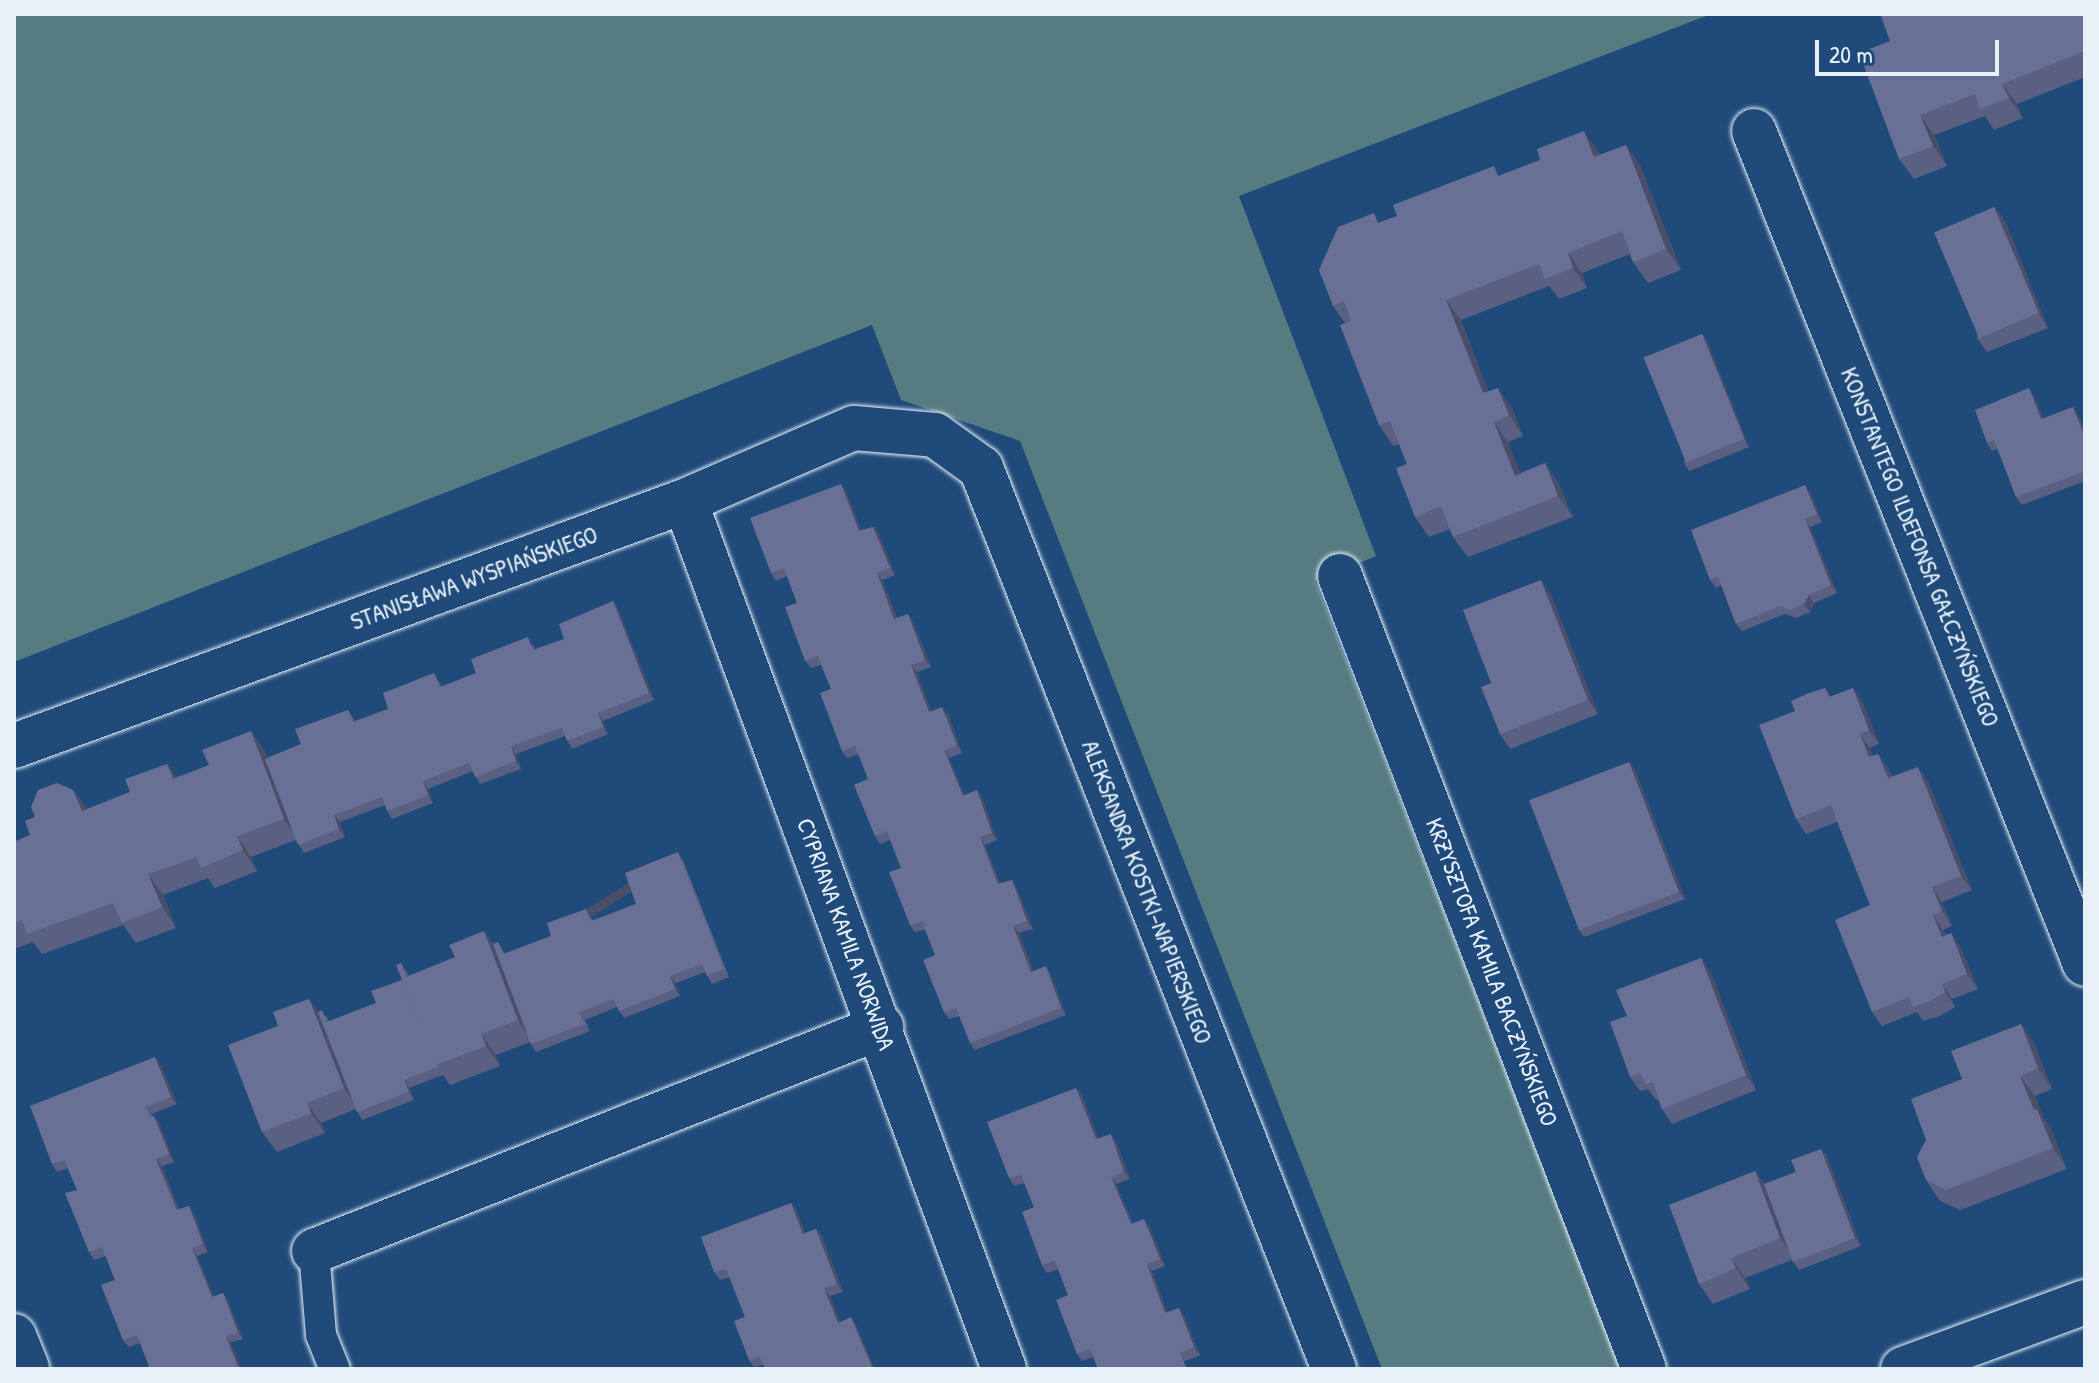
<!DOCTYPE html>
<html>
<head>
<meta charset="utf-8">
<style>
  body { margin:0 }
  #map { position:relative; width:2099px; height:1383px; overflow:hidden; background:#1f4a7a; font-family:"Patrick Hand",sans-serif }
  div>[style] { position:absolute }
  .green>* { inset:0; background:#567b81 }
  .roads { filter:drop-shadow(0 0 2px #e8f1f8) drop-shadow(0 0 2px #e8f1f8) }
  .service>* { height:30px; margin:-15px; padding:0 15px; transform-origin:15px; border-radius:15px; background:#1f4a7a }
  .minor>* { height:44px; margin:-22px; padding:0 22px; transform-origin:22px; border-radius:22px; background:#1f4a7a }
  .wall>* { inset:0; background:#5a6081 }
  .shaded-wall>* { inset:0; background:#4a4e69; transform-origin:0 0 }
  .building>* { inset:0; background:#697096; transform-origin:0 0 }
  span { translate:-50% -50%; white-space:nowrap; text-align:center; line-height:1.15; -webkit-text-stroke:7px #1f4a7a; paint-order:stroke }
  .street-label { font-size:24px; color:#e8f1f8 }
  .frame { position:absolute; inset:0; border:16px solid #e8f1f8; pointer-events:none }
  .scale { position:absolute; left:1815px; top:40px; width:184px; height:36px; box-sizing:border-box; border:4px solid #e8f1f8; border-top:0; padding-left:10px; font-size:24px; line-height:28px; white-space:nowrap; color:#e8f1f8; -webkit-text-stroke:6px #1f4a7a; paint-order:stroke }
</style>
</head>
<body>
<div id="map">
  <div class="green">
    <i style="clip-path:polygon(14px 14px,1711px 14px,1239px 196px,1376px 556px,1315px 581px,1621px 1369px,1382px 1369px,1020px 441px,901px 400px,872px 325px,14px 662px)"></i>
  </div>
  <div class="roads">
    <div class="service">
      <i style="left:314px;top:1251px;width:84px;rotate:85.2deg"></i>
      <i style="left:321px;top:1335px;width:37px;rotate:68deg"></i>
    </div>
    <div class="minor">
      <i style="left:1754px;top:131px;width:896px;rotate:68.33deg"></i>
      <i style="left:685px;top:501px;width:925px;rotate:69.82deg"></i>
      <i style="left:1340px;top:576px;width:849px;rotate:69.03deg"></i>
      <i style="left:14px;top:746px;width:714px;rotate:-20.06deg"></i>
      <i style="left:685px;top:501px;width:184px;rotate:-23.4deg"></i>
      <i style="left:854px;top:428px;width:81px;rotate:4.9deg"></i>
      <i style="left:935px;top:435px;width:57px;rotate:35.7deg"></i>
      <i style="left:981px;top:468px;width:968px;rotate:68.61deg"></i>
      <i style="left:314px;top:1251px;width:610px;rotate:-21.56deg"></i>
      <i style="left:14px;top:1336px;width:35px;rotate:68deg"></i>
      <i style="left:1903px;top:1369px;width:194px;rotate:-20.2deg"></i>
    </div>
  </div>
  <div class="wall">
    <i style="clip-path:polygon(2085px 14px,2085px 77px,2017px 104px,2023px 118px,1994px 130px,1985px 116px,1934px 135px,1947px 166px,1914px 179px,1899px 159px,1890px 41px)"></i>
    <i style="clip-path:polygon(1626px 145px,1640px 165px,1681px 270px,1648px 283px,1633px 262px,1630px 254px,1582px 273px,1587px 288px,1559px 299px,1549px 286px,1461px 320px,1488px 391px,1512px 408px,1523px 436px,1508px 442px,1520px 473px,1545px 463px,1559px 484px,1573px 517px,1468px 557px,1453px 537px,1450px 529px,1429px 537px,1415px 517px,1407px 464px,1399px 444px,1393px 446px,1379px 425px,1345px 323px,1333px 306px,1380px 222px,1599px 152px,1600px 155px)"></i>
    <i style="clip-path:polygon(1994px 207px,2005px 221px,2048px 328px,1987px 352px,1977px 338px)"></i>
    <i style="clip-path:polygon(1702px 334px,1707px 341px,1749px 447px,1689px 471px,1684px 463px)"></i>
    <i style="clip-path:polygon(2034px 396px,2043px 419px,2073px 407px,2078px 415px,2085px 431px,2085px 481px,2022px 505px,2016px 497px,1998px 448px,1992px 451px,1987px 443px)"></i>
    <i style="clip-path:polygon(841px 484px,846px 492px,861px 530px,873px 527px,879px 534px,895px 575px,882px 580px,897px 618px,908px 614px,913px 622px,931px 667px,917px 672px,931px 711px,948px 714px,962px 753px,949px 758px,964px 795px,977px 790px,982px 798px,997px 840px,985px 845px,1000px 883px,1017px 888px,1033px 929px,1019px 933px,1033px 971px,1051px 974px,1066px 1015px,975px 1050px,970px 1043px,960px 1016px,949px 1019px,944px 1012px,935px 955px,925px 930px,915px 932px,910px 925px,901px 868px,890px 840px,880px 844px,875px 836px,868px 779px,859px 754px,847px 758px,842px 751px,831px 689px,821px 665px,811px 668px,805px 661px,797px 603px,787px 576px,776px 581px,771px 573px)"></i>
    <i style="clip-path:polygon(1810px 492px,1822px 522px,1810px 527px,1837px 593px,1814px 603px,1810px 612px,1796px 618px,1785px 614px,1742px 631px,1736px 624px,1721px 585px,1716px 588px,1710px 580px)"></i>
    <i style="clip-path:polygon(1551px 595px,1598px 714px,1510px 749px,1500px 734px,1491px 683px)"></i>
    <i style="clip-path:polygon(613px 601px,618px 609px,654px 700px,603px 721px,608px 734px,572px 749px,565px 736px,516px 754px,521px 769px,480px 784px,473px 771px,428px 789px,433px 803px,392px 819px,387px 811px,385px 805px,340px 822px,345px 837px,304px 853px,296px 840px,251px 857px,257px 871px,215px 888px,208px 878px,163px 895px,176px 928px,136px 943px,123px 925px,42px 954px,33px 942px,14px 949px,14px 842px,30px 835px,35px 817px,73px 790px,87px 809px,130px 792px,167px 764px,176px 777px,265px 751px,267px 758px,301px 744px,348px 710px,355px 721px,388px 709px,434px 673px,442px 687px,476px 673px,533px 644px,535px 649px,564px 639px)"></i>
    <i style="clip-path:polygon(1825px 688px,1831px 697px,1853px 688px,1863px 703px,1879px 744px,1870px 748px,1873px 756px,1878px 754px,1888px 768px,1892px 777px,1928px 781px,1972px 890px,1942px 902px,1952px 926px,1943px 930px,1946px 935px,1951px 933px,1961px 948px,1978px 989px,1952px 999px,1955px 1007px,1940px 1016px,1923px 1021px,1917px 1012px,1882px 1026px,1872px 1012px,1870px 905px,1837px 822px,1806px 834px,1796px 819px,1795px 711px)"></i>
    <i style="clip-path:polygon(1629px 762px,1635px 770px,1685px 899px,1584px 937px,1579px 930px)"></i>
    <i style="clip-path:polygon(678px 852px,683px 860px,729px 977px,712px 984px,705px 972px,676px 983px,680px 996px,624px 1018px,617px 1007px,585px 1020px,590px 1031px,536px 1052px,530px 1042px,496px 1055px,500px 1066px,450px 1085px,443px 1075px,409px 1088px,414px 1100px,362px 1120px,356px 1109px,321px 1123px,325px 1133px,277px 1152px,262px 1132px,278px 1026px,309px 999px,318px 1012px,327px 1017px,329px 1021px,376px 1003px,402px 980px,401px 963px,409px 976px,498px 942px,505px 954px,551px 936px,586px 909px,593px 921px,636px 904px)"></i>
    <i style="clip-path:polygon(1701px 958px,1711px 973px,1756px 1090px,1672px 1124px,1662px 1109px,1658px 1099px,1656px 1100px,1648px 1089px,1640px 1091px,1630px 1077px)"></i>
    <i style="clip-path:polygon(2021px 1024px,2035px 1045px,2052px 1089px,2035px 1096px,2043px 1117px,2051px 1129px,2067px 1169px,1960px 1210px,1940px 1201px,1926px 1180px,1962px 1079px)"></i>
    <i style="clip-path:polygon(161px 1065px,177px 1104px,151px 1114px,159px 1123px,174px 1162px,162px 1166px,179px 1209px,189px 1206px,194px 1214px,208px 1252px,197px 1256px,214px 1297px,223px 1293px,228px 1301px,243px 1339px,149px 1366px,140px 1343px,129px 1347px,123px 1340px,115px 1280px,106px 1256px,94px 1260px,89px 1252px,77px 1190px,68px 1168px,57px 1172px,52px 1164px)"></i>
    <i style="clip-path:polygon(1076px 1088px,1082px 1095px,1098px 1139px,1116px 1141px,1130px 1179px,1116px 1184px,1133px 1224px,1150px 1227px,1165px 1266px,1152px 1271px,1167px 1312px,1184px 1316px,1200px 1355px,1186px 1361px,1093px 1357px,1082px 1361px,1077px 1354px,1068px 1295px,1058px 1269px,1047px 1273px,1042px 1265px,1034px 1207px,1024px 1183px,1014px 1186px,1009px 1178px)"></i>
    <i style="clip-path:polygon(1821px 1149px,1827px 1156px,1861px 1246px,1799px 1270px,1792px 1260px,1745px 1278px,1750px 1289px,1713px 1304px,1699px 1284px,1755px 1171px,1764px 1184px,1796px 1172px)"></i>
    <i style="clip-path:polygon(791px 1203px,796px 1210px,805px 1233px,816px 1229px,822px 1236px,843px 1292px,830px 1296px,840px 1322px,856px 1325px,763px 1365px,754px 1367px,749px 1360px,745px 1317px,730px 1277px,720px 1280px,714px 1272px)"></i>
  </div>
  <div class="shaded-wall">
    <i style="clip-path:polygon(2002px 84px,2017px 104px,2023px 118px,2009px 98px)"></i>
    <i style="clip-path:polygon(1920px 115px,1934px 135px,1947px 166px,1933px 146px)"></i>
    <i style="clip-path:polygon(1584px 131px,1599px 152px,1609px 177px,1594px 157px)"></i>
    <i style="clip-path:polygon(1626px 145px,1640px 165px,1681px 270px,1666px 249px)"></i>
    <i style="clip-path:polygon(1994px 207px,2005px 221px,2048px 328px,2038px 313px)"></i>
    <i style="clip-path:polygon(1568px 253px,1582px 273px,1587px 288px,1573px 268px)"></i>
    <i style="clip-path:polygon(1446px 300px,1461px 320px,1497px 413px,1483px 393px)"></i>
    <i style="clip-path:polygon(1702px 334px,1707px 341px,1749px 447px,1744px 439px)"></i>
    <i style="clip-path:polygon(1498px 388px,1512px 408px,1523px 436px,1509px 415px)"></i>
    <i style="clip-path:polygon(2029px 388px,2034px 396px,2046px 427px,2041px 419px)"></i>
    <i style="clip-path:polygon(2073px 407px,2078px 415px,2085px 431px,2085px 438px)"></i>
    <i style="clip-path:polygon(1494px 422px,1508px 442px,1529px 496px,1515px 476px)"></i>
    <i style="clip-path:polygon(1545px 463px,1559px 484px,1573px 517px,1558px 496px)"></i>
    <i style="clip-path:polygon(841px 484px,846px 492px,864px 538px,859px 531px)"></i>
    <i style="clip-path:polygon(1805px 485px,1810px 492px,1822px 522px,1817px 514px)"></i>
    <i style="clip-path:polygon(1805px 519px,1810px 527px,1837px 593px,1831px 585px)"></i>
    <i style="clip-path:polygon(873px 527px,879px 534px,895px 575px,890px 568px)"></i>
    <i style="clip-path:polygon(877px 573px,882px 580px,900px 627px,894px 619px)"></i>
    <i style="clip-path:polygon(1541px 580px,1551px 595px,1598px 714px,1588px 700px)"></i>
    <i style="clip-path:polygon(1809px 595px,1814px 603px,1810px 612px,1804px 604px)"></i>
    <i style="clip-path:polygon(613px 601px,618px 609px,654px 700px,649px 693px)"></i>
    <i style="clip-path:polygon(908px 614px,913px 622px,931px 667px,925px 660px)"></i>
    <i style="clip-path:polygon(911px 665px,917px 672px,934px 720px,929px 712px)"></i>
    <i style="clip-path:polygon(1853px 688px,1863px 703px,1879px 744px,1869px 730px)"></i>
    <i style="clip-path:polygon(942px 707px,948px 714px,962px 753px,957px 745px)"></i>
    <i style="clip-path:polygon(598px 713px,603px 721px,608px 734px,603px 727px)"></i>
    <i style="clip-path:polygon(251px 731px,265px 751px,298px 839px,284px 819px)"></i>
    <i style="clip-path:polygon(1860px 734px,1870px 748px,1879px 772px,1869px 757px)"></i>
    <i style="clip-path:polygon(511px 746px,516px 754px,521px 769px,516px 761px)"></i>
    <i style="clip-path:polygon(944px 750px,949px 758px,968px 803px,963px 796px)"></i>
    <i style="clip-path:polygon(1878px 754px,1888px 768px,1898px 793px,1888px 778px)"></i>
    <i style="clip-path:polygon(1629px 762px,1635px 770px,1685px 899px,1679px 892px)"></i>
    <i style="clip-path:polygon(167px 764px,181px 784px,173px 779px)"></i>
    <i style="clip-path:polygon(1918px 767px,1928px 781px,1972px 890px,1961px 876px)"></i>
    <i style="clip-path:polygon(423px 781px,428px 789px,433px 803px,428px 795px)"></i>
    <i style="clip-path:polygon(73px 790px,88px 810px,82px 811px)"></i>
    <i style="clip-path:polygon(977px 790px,982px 798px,997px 840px,992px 833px)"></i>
    <i style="clip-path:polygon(334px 815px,340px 822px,345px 837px,339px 829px)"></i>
    <i style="clip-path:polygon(237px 836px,251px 857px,257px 871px,243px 850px)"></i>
    <i style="clip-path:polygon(980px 837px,985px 845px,1003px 892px,998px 884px)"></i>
    <i style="left:678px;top:852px;width:9px;height:126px;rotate:58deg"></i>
    <i style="clip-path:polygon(148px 874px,163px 895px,176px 928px,162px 907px)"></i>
    <i style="clip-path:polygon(1012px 880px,1017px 888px,1033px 929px,1027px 921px)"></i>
    <i style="clip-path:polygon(1932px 887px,1942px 902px,1952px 926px,1942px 911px)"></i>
    <i style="clip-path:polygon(1933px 915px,1943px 930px,1953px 951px,1942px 937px)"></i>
    <i style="clip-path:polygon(1013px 926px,1019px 933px,1037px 979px,1031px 972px)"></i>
    <i style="clip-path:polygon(484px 931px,499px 951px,532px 1041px,518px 1020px)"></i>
    <i style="clip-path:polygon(1951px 933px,1961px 948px,1978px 989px,1967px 974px)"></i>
    <i style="clip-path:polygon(1701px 958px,1711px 973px,1756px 1090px,1746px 1075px)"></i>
    <i style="clip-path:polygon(1046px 966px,1051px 974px,1066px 1015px,1061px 1008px)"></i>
    <i style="clip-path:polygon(670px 976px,676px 983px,680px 996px,675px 989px)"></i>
    <i style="clip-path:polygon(1942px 984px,1952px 999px,1955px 1007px,1945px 992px)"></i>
    <i style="clip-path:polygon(309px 999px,323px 1019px,358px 1109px,344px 1088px)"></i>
    <i style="clip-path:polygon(2021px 1024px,2035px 1045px,2052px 1089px,2038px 1068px)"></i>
    <i style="clip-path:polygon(481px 1034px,496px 1055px,500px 1066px,486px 1046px)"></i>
    <i style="clip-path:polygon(155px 1057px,161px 1065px,177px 1104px,171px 1097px)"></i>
    <i style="clip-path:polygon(2020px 1076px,2035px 1096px,2043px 1117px,2051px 1129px,2067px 1169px,2053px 1148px,2034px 1110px)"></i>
    <i style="clip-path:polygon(404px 1080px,409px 1088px,414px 1100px,409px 1092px)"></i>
    <i style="clip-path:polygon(1076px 1088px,1082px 1095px,1101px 1147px,1096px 1139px)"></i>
    <i style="clip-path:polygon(307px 1103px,321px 1123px,325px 1133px,311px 1113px)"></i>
    <i style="clip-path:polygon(154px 1116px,159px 1123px,174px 1162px,169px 1154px)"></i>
    <i style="clip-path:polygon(1111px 1134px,1116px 1141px,1130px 1179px,1124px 1172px)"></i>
    <i style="clip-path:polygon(1821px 1149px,1827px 1156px,1861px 1246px,1855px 1238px)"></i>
    <i style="clip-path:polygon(156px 1159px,162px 1166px,182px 1218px,177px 1210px)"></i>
    <i style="clip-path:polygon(1755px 1171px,1769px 1192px,1795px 1259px,1780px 1238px)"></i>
    <i style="clip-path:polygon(1111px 1177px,1116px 1184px,1136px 1232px,1131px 1224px)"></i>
    <i style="clip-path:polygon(791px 1203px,796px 1210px,808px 1242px,803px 1234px)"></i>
    <i style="clip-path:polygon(189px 1206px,194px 1214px,208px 1252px,203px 1244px)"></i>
    <i style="clip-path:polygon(1144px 1219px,1150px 1227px,1165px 1266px,1160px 1259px)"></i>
    <i style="clip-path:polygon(816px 1229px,822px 1236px,843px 1292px,837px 1284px)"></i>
    <i style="clip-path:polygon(192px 1248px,197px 1256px,217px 1305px,212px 1297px)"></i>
    <i style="clip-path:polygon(1731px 1258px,1745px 1278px,1750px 1289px,1736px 1268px)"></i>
    <i style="clip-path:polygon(1147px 1264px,1152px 1271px,1170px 1321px,1165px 1313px)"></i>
    <i style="clip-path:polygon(824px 1288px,830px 1296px,843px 1330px,838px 1323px)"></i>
    <i style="clip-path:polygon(223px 1293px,228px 1301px,243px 1339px,238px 1332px)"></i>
    <i style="clip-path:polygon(1179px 1308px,1184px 1316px,1200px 1355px,1194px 1347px)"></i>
    <i style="clip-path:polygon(851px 1317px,856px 1325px,875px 1369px,873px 1369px)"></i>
    <i style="clip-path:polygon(226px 1336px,231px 1343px,242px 1369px,239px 1369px)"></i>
  </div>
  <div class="building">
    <i style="clip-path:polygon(1886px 14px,2085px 14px,2085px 51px,2002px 84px,2009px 98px,1980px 109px,1975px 94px,1920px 115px,1933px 146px,1899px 159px,1859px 53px,1890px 41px,1881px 16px)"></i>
    <i style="clip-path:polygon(1584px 131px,1594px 157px,1626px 145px,1666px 249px,1633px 262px,1622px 231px,1568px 253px,1573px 268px,1545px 279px,1539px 264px,1446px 300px,1483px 393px,1498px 388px,1509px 415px,1494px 422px,1515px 476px,1545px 463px,1558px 496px,1453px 537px,1441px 506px,1415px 517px,1396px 468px,1407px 464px,1390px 421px,1379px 425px,1340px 325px,1351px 321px,1344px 301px,1333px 306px,1319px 270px,1338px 227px,1374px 213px,1378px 223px,1397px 216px,1393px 205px,1494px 166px,1498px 176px,1540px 160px,1537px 149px)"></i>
    <i style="left:1994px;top:207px;width:115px;height:65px;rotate:67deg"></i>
    <i style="left:1702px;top:334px;width:113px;height:63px;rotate:68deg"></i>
    <i style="clip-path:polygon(2029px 388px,2041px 419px,2073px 407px,2085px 438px,2085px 471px,2016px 497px,1994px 440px,1987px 443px,1975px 410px)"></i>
    <i style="clip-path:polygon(841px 484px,859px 531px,873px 527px,890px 568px,877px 573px,894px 619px,908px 614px,925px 660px,911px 665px,929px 712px,942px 707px,957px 745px,944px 750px,963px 796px,977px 790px,992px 833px,980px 837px,998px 884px,1012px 880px,1027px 921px,1013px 926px,1031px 972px,1046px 966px,1061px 1008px,970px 1043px,956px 1008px,944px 1012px,923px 960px,935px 955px,922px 921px,910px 925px,889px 872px,901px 868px,887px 831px,875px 836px,854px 785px,868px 779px,855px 746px,842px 751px,820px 693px,831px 689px,818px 656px,805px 661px,785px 607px,797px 603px,784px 568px,771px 573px,750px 518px)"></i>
    <i style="clip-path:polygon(1805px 485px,1817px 514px,1805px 519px,1831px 585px,1809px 595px,1804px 604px,1790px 610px,1780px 606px,1736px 624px,1718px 577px,1710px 580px,1691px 530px)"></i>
    <i style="clip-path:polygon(1541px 580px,1588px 700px,1500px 734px,1481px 687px,1491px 683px,1463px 610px)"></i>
    <i style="clip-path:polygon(613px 601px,649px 693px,598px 713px,603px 727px,567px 741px,562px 728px,511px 746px,516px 761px,475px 777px,469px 763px,423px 781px,428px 795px,387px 811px,382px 797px,334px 815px,339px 829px,298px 845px,265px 759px,301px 744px,295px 729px,348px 710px,353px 722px,388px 709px,383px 693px,434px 673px,440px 687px,476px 673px,471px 659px,528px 637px,533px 650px,564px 639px,559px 624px)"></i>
    <i style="clip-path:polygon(1825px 688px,1829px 697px,1853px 688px,1869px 730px,1860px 734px,1869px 757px,1878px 754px,1888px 778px,1918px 767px,1961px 876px,1932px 887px,1942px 911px,1933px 915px,1942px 937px,1951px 933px,1967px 974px,1942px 984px,1945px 992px,1930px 1001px,1913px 1007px,1909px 997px,1872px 1012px,1835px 920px,1870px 905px,1831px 805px,1796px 819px,1759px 725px,1795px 711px,1791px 701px,1809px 693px)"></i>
    <i style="clip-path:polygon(251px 731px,284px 819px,237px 836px,243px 850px,201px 868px,197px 857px,148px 874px,162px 907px,122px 923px,113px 903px,27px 934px,22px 920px,14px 923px,14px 842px,30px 835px,25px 821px,35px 817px,31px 807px,38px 790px,57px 783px,73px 790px,82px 811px,130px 792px,125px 779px,167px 764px,173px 779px,209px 765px,202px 750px)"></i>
    <i style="left:1629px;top:762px;width:139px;height:107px;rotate:69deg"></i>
    <i style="clip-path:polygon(678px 852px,724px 969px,707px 976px,702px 964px,670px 976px,675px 989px,619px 1011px,614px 999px,579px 1012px,584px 1024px,531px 1044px,493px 944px,498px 942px,503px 954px,551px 936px,547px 923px,586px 909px,591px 921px,636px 904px,625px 873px)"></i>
    <i style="clip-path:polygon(484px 931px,518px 1020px,481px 1034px,486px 1046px,436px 1065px,396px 965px,401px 963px,406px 977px,455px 957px,449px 945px)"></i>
    <i style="clip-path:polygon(1701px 958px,1746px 1075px,1662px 1109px,1653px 1082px,1646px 1085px,1640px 1073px,1630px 1077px,1610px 1022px,1627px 1016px,1616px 990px)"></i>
    <i style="clip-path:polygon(402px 980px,438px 1067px,404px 1080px,409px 1092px,357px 1112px,318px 1012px,322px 1010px,327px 1022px,376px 1003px,371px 991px)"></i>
    <i style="clip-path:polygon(309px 999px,344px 1088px,307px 1103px,311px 1113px,262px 1132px,228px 1045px,278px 1026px,273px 1012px)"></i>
    <i style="clip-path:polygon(2021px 1024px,2038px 1068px,2020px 1076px,2034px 1110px,2037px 1109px,2053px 1148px,1946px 1190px,1926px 1180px,1917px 1157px,1926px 1140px,1911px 1099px,1962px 1079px,1951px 1051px)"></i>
    <i style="clip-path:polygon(155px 1057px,171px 1097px,146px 1107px,150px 1118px,154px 1116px,169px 1154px,156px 1159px,177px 1210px,189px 1206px,203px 1244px,192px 1248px,212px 1297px,223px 1293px,238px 1332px,226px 1336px,239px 1369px,142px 1369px,149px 1366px,137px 1335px,123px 1340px,101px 1285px,115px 1280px,102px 1247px,89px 1252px,65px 1193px,77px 1190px,64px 1160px,52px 1164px,30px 1106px)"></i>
    <i style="clip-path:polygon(1076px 1088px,1096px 1139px,1111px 1134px,1124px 1172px,1111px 1177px,1131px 1224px,1144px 1219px,1160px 1259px,1147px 1264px,1165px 1313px,1179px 1308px,1194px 1347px,1180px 1353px,1187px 1369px,1098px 1369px,1090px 1349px,1077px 1354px,1056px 1300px,1068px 1295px,1055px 1261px,1042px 1265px,1022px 1212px,1034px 1207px,1021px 1175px,1009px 1178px,987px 1122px)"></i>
    <i style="clip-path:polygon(1821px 1149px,1855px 1238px,1793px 1262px,1764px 1184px,1796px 1172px,1791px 1160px)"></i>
    <i style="clip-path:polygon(1755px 1171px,1780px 1238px,1731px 1258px,1736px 1268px,1699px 1284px,1669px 1205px)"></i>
    <i style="clip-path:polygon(791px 1203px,803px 1234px,816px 1229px,837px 1284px,824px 1288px,838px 1323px,851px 1317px,873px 1369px,765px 1369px,760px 1356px,749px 1360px,734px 1321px,745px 1317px,726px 1269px,714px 1272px,701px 1237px)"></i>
  </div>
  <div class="street-label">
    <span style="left:1920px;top:547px;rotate:68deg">KONSTANTEGO ILDEFONSA GAŁCZYŃSKIEGO</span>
    <span style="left:474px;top:578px;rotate:-20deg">STANISŁAWA WYSPIAŃSKIEGO</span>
    <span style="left:1147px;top:892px;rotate:69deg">ALEKSANDRA KOSTKI-NAPIERSKIEGO</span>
    <span style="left:846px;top:934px;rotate:70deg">CYPRIANA KAMILA NORWIDA</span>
    <span style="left:1492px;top:972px;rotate:69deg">KRZYSZTOFA KAMILA BACZYŃSKIEGO</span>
  </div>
  <div class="frame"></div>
  <div class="scale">20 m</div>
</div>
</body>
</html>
